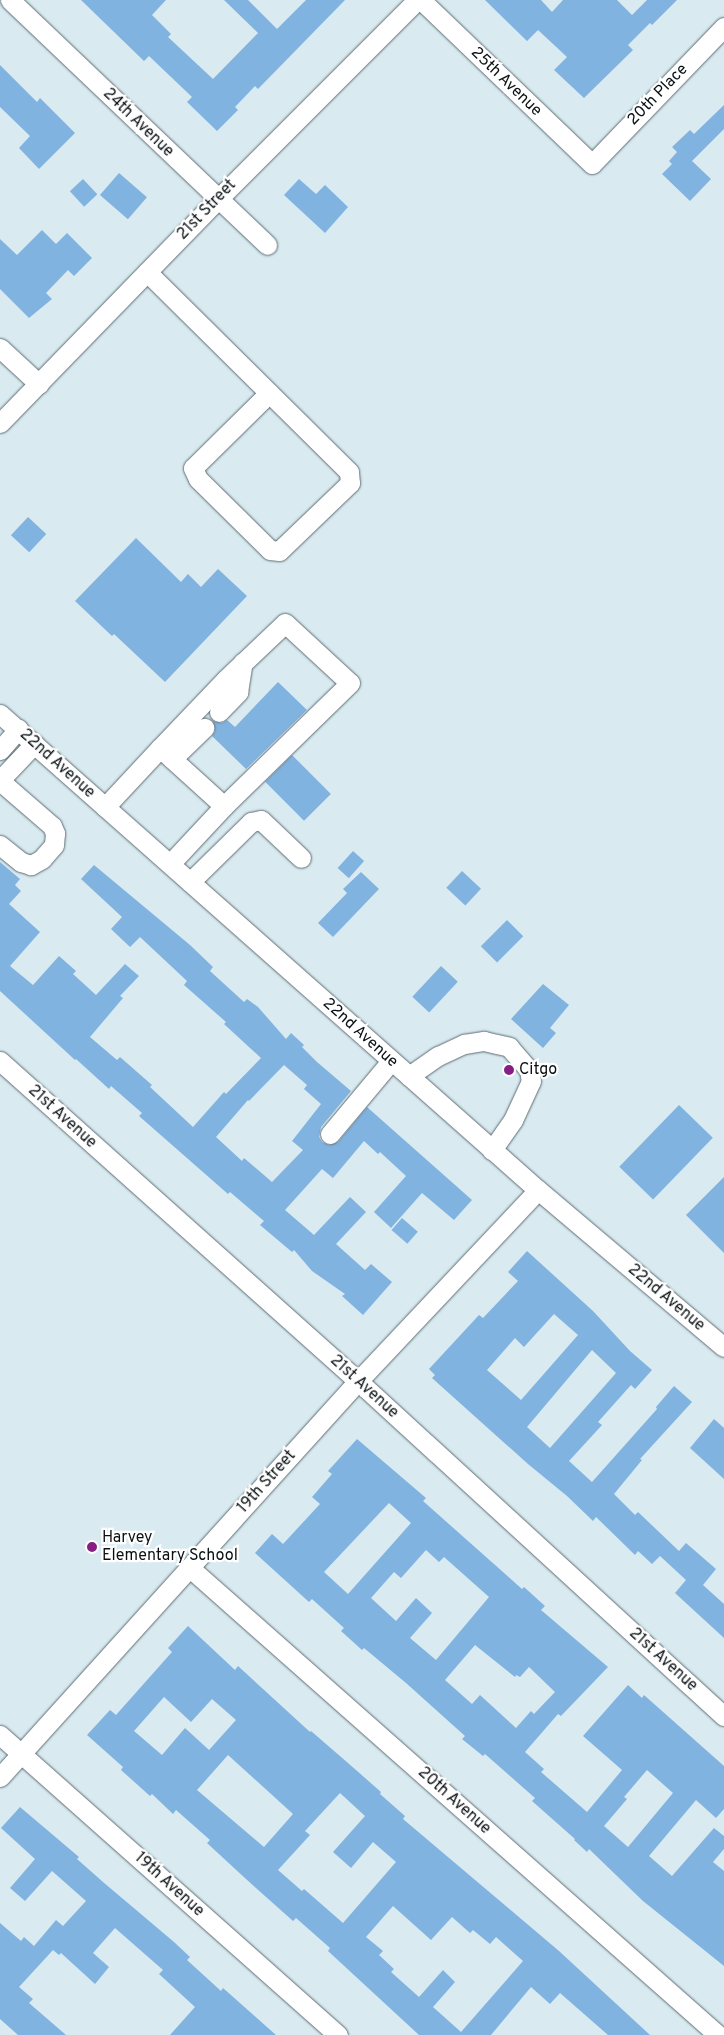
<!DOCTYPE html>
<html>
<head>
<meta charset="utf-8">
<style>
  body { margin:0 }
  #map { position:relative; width:724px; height:2035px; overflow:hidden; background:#d9eaf1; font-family:Overpass,sans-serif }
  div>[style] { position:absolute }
  .building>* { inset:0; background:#81b3e0; transform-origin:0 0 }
  .roads { filter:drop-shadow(0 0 1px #5e6c73) drop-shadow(0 0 1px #5e6c73) }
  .minor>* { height:19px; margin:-9.5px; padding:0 9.5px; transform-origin:9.5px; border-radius:9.5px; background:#fff }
  .dots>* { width:14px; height:14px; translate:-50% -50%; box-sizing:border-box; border:2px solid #fff; border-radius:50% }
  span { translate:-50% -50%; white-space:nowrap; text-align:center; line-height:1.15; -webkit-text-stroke:4.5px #fff; paint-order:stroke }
  .street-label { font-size:16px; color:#0b1113 }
  .poi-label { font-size:16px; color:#0b1113 }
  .left { translate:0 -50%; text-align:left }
</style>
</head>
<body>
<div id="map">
  <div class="building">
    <i style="clip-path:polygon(81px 0,166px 0,152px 15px,171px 34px,168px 37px,213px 79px,258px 33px,224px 0,248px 0,277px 29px,306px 0,345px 0,258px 89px,255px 86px,235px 107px,238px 110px,217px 131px,187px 102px,192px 97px,149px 56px,144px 61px)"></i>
    <i style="clip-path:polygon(485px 0,541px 0,552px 12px,563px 0,617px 0,632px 15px,647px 0,677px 0,652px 25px,650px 23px,628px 45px,633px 50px,584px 98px,554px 70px,567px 57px,538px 30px,527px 41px)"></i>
    <i style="clip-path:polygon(0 65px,37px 102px,40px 98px,75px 133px,39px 169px,19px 148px,30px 136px,0 107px)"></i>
    <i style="clip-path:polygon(724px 105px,724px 129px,692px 161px,711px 179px,690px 201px,662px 174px,672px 164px,669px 161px,677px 152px,672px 147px,690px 130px,694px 134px)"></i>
    <i style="left:119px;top:173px;width:37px;height:29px;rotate:41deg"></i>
    <i style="left:83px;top:179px;width:21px;height:18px;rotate:47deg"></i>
    <i style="clip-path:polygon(299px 179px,316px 194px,325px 185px,348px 207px,325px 233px,284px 195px)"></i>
    <i style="clip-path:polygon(42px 230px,56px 244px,67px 233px,92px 258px,74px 276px,68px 270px,46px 293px,52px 299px,29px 318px,0 289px,0 239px,17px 255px)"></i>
    <i style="left:28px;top:517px;width:25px;height:25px;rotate:43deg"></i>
    <i style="clip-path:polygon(136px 538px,181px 582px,188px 574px,201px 587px,218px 569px,247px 596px,165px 682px,114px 634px,112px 636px,75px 601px)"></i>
    <i style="clip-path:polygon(278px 682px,307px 710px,246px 769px,212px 736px,215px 731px,213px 721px,222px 723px,227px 720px,235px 727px)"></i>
    <i style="left:292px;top:755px;width:55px;height:38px;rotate:45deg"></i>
    <i style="left:353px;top:851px;width:15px;height:23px;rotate:42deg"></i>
    <i style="clip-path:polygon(evenodd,0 862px,20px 879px,15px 885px,21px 891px,9px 904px,40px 932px,10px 966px,33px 985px,59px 956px,76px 971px,73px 974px,96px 995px,125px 964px,139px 976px,120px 996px,123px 998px,90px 1037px,117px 1060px,120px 1057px,152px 1085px,150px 1087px,193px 1127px,224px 1092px,226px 1094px,261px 1058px,224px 1024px,226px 1022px,184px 985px,187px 981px,140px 937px,130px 947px,111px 929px,122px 917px,81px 879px,94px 865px,190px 945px,213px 967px,210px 971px,244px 1002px,247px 999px,258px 1007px,286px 1039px,291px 1033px,304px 1045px,302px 1047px,317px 1062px,351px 1091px,321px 1127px,319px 1137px,322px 1142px,329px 1145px,338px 1142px,367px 1107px,472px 1200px,454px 1220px,422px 1193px,391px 1228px,374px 1212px,406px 1176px,380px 1152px,378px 1154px,364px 1141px,333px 1178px,322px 1169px,285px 1210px,314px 1235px,350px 1197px,366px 1212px,336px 1244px,365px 1270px,371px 1264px,392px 1282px,363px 1315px,342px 1296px,345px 1294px,312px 1271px,294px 1250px,292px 1252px,260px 1225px,264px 1221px,230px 1192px,228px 1194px,139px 1116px,142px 1113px,111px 1086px,109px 1089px,76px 1059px,75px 1060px,0 991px,0 862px,284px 1065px,307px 1085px,304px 1089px,321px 1104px,292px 1141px,303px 1150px,272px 1182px,244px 1158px,242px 1161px,216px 1137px,248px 1100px,249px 1101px,284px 1065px)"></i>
    <i style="left:462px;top:871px;width:26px;height:23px;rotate:43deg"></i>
    <i style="clip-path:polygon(361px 872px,379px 889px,333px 937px,318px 923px,347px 893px,343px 889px)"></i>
    <i style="left:507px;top:920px;width:23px;height:37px;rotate:45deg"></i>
    <i style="left:441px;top:966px;width:23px;height:42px;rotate:43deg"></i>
    <i style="clip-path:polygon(543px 984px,569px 1005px,550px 1028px,556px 1033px,543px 1048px,511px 1019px)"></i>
    <i style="left:679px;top:1105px;width:47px;height:86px;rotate:44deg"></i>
    <i style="clip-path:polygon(724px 1177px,724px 1253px,686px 1215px)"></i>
    <i style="left:402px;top:1218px;width:21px;height:16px;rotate:41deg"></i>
    <i style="clip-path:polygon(evenodd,527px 1251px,593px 1311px,630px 1351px,652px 1370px,635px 1389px,631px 1385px,598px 1422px,602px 1425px,569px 1461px,592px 1482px,657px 1409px,656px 1407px,674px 1386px,692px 1402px,640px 1459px,642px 1460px,614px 1494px,635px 1515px,638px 1512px,679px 1551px,686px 1543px,716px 1569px,703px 1585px,724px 1604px,724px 1638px,675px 1593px,686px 1580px,660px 1556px,652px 1564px,638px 1551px,635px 1555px,596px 1517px,593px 1521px,567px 1496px,528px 1464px,432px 1378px,435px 1375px,429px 1369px,479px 1315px,483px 1318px,518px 1281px,508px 1272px,527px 1251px,554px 1314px,578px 1335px,521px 1400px,487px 1370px,515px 1338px,524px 1347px,554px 1314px,527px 1251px,592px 1350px,616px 1373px,550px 1448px,527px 1427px,592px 1350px)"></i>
    <i style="clip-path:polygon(714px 1419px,724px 1428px,724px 1479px,690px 1448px)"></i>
    <i style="clip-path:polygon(evenodd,357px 1439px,426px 1498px,423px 1501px,522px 1589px,524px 1587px,545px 1606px,541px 1610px,608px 1667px,561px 1716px,558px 1714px,525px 1752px,544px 1769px,541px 1772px,587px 1812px,622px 1770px,583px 1736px,628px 1685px,642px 1698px,644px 1695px,724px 1766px,724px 1809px,716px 1818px,696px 1800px,649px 1856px,672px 1876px,714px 1828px,724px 1836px,724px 1849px,713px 1862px,724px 1871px,724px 1966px,643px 1901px,589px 1849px,587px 1852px,574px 1840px,575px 1839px,532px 1801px,535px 1798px,485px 1754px,483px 1756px,462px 1739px,465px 1736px,406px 1683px,364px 1648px,362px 1650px,341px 1631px,344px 1628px,312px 1599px,309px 1602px,255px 1553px,272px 1534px,283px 1544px,320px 1504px,312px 1497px,332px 1474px,328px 1471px,357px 1439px,389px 1503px,411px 1523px,348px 1594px,324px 1572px,389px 1503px,357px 1439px,426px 1550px,439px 1562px,444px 1557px,489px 1597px,436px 1660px,410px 1638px,432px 1613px,416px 1598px,396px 1621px,371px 1598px,394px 1572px,401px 1578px,426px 1550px,357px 1439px,475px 1645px,515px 1677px,516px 1675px,520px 1677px,529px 1667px,555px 1692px,534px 1714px,531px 1711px,516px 1728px,480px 1695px,472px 1704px,445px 1680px,475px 1645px,357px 1439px,647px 1770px,673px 1793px,628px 1847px,604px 1826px,627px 1799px,624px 1797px,647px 1770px)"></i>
    <i style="clip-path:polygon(evenodd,188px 1626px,235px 1670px,238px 1666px,310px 1732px,311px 1731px,348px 1763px,381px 1792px,380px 1794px,405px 1816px,403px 1819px,559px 1951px,650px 2035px,608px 2035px,560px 1993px,550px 2004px,531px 1987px,491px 2035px,419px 2035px,328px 1951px,330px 1948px,296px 1918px,293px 1921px,246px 1879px,207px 1843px,210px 1840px,176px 1810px,173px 1814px,152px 1794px,150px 1796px,121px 1770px,123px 1767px,87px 1735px,110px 1710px,116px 1715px,172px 1652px,168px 1648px,188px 1626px,164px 1697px,191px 1722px,212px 1699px,236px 1720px,209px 1750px,185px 1728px,162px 1755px,134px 1731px,164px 1697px,188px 1626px,228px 1755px,293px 1814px,264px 1847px,197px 1790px,228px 1755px,188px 1626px,340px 1793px,365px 1816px,333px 1852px,351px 1868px,373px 1842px,396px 1862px,343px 1923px,304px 1889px,302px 1891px,278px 1870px,310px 1835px,305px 1831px,340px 1793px,188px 1626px,393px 1906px,431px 1940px,452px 1917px,470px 1933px,473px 1930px,490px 1944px,496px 1937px,523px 1961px,461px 2032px,433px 2007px,455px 1982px,443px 1970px,419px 1997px,391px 1972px,394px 1969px,379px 1955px,383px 1951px,366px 1937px,393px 1906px)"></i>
    <i style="clip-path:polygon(20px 1807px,79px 1857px,77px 1859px,103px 1882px,174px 1942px,190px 1957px,187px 1960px,221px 1991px,223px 1988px,276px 2035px,170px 2035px,195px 2007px,159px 1974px,163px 1970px,115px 1928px,93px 1953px,109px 1967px,95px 1984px,61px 1953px,59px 1955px,53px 1950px,19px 1987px,33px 1999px,29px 2003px,66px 2035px,18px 2035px,0 2019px,0 1923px,21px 1941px,24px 1937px,34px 1946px,56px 1920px,63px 1926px,86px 1901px,52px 1871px,25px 1901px,10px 1888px,35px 1859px,1px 1828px)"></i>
  </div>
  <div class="roads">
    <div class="minor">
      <i style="left:10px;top:0;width:355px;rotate:43.6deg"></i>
      <i style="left:421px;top:0;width:237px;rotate:43.8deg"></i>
      <i style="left:592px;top:164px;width:190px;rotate:-46.1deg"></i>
      <i style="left:147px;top:272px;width:284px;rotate:44.7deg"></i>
      <i style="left:349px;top:472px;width:11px;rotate:85deg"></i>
      <i style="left:350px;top:483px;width:98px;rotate:136.2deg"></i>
      <i style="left:279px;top:551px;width:9px;rotate:-174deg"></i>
      <i style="left:270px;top:550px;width:101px;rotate:-135.4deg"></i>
      <i style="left:198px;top:479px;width:12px;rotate:-114deg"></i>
      <i style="left:193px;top:468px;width:107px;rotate:-44.6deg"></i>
      <i style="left:0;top:348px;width:53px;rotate:42.7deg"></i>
      <i style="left:0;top:423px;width:311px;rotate:-45.8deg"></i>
      <i style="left:217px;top:200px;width:283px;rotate:-45deg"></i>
      <i style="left:219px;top:712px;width:28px;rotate:-46deg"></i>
      <i style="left:238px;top:692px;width:30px;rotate:-81deg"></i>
      <i style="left:0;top:714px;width:718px;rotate:41.5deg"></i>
      <i style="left:538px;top:1190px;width:243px;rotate:40.2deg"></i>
      <i style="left:160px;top:748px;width:95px;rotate:-46.3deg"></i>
      <i style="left:226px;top:679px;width:81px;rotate:-43.5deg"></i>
      <i style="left:285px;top:623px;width:88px;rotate:42.7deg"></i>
      <i style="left:350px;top:683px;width:176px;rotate:135.7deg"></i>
      <i style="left:0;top:750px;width:28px;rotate:-49deg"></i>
      <i style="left:172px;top:759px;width:45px;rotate:-44.1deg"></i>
      <i style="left:0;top:780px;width:50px;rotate:-46.6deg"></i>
      <i style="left:0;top:781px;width:69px;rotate:40.9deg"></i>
      <i style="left:52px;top:826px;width:8px;rotate:67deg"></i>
      <i style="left:55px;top:833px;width:12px;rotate:95deg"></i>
      <i style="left:54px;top:845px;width:18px;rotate:131deg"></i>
      <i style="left:42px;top:859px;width:13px;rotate:151deg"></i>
      <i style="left:31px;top:865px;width:10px;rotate:-163deg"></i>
      <i style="left:21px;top:862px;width:27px;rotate:-141deg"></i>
      <i style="left:105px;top:807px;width:81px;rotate:-47deg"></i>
      <i style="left:160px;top:748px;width:86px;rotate:42.2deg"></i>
      <i style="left:224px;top:806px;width:79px;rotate:133deg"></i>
      <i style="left:190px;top:882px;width:86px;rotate:-44.5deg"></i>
      <i style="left:251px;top:822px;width:10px;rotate:-11deg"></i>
      <i style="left:261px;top:820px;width:55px;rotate:43.5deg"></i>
      <i style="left:0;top:1061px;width:480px;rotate:41.8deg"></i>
      <i style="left:358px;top:1381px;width:496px;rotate:42.5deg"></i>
      <i style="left:409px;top:1076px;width:35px;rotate:-35deg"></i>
      <i style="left:438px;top:1056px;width:29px;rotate:-25deg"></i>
      <i style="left:464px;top:1044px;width:20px;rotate:-9deg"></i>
      <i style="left:484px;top:1041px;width:26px;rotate:13deg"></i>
      <i style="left:509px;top:1047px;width:30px;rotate:49deg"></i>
      <i style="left:529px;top:1070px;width:11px;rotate:80deg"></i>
      <i style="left:531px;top:1081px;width:43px;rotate:114.8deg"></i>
      <i style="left:513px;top:1120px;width:37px;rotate:125deg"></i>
      <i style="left:330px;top:1134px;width:95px;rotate:-50.1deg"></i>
      <i style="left:190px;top:1568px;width:705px;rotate:41.49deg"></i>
      <i style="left:0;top:1735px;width:452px;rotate:41.6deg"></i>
      <i style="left:0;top:1777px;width:534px;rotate:-47.89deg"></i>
      <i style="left:358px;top:1381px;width:262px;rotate:-46.7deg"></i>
    </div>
  </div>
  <div class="dots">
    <i style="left:509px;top:1070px;background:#871e85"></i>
    <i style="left:92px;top:1547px;background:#871e85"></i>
  </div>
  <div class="street-label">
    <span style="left:506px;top:82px;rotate:44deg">25th Avenue</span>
    <span style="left:658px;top:95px;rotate:-46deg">20th Place</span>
    <span style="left:138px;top:123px;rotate:44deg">24th Avenue</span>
    <span style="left:207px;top:210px;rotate:-46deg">21st Street</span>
    <span style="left:57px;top:764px;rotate:42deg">22nd Avenue</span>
    <span style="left:360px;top:1033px;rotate:42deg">22nd Avenue</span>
    <span style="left:62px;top:1117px;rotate:42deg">21st Avenue</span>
    <span style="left:666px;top:1298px;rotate:40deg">22nd Avenue</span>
    <span style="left:364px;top:1387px;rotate:42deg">21st Avenue</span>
    <span style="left:267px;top:1482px;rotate:-48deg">19th Street</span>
    <span style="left:663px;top:1660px;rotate:42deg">21st Avenue</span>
    <span style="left:454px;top:1801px;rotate:42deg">20th Avenue</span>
    <span style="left:169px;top:1885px;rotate:42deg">19th Avenue</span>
  </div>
  <div class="poi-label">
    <span class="left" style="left:519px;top:1070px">Citgo</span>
    <span class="left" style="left:102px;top:1547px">Harvey<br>Elementary School</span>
  </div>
</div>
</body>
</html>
